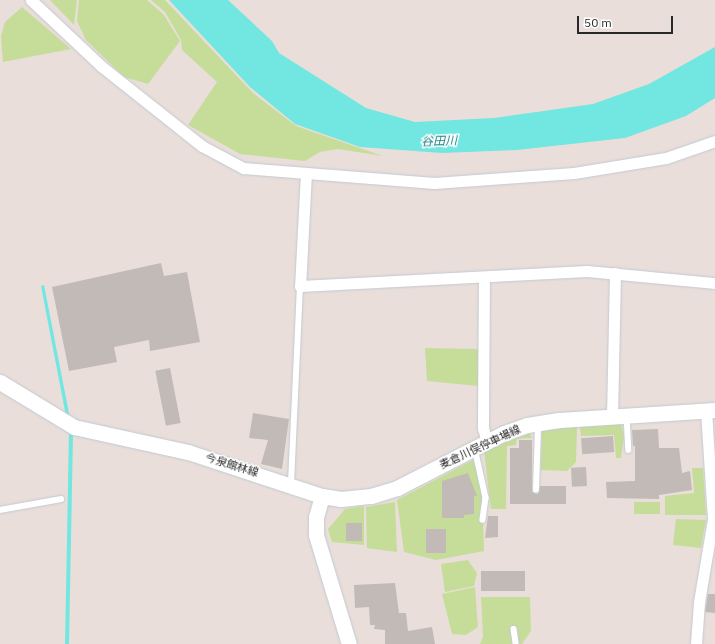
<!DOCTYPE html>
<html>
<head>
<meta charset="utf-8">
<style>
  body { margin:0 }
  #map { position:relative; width:715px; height:644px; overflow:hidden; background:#e9deda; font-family:"IBM Plex Sans","Noto Sans JP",sans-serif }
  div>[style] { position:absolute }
  .green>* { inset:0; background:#c6dd99; transform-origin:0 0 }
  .water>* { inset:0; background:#72e6e0 }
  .building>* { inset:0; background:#c2bab6; transform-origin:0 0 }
  .roads { filter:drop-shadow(0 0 1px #c2cad1) drop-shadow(0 0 1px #c2cad1) }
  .lane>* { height:5.5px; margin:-2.75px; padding:0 2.75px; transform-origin:2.75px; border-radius:2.75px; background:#fff }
  .street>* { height:11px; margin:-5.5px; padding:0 5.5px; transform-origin:5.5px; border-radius:5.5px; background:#fff }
  .secondary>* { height:15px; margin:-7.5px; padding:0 7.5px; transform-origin:7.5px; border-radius:7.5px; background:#fff }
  span { translate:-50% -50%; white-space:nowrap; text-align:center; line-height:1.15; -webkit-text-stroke:3px #fff; paint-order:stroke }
  .street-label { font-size:11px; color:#282828 }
  .water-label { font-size:12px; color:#157f82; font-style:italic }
  .scale { position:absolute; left:577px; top:16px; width:96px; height:18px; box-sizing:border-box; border:2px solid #282828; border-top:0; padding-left:5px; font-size:12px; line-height:14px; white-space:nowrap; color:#282828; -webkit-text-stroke:3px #fff; paint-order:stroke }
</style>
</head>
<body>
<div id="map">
  <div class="green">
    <i style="clip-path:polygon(50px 0,77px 0,74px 25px)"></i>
    <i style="clip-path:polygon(79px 0,147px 0,164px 15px,180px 41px,148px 84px,124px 77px,86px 40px,77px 21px)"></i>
    <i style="clip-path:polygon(151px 0,165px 0,253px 93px,296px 126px,383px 156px,338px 149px,320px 152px,305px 161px,240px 154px,188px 125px,217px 82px,182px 50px,181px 40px,165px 12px)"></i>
    <i style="clip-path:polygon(22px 7px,71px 49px,3px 62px,1px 36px,5px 22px)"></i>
    <i style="clip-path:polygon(425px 348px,478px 349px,478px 386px,427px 381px)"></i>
    <i style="clip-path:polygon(621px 424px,624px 436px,621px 458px,616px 458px,614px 435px,581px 436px,580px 427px)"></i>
    <i style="clip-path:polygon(577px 427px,576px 462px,567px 471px,541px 470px,542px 430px)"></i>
    <i style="clip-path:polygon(530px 433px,532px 438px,517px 439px,516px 445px,507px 446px,506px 509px,491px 509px,484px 451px)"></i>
    <i style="clip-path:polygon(473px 460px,482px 487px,484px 551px,436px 560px,404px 552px,397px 500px)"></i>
    <i style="clip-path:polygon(692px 468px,703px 468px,706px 515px,665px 515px,665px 496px,694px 493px)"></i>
    <i style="clip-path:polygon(395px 502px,397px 552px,367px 548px,366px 507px)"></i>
    <i style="left:634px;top:502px;width:26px;height:12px"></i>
    <i style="clip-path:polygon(364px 506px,364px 545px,332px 542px,328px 529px,340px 515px,345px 509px)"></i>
    <i style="clip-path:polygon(676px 519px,706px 520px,701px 548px,673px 545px)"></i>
    <i style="clip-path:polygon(468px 560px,477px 573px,474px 586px,445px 592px,441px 564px)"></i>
    <i style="clip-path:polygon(475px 587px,478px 627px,466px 635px,452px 634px,442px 594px)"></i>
    <i style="clip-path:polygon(481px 597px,530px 597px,531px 631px,522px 644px,480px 644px,483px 637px)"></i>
  </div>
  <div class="water">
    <i style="clip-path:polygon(169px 0,228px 0,272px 41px,279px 53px,366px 108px,415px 122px,494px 118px,593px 104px,649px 84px,715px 47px,715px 98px,686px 116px,625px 138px,517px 150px,442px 153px,360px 147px,295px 124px,250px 87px)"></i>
    <i style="clip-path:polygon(44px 285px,73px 434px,69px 644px,65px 644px,69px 432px,41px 286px)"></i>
  </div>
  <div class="building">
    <i style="clip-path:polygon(161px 263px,164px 276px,187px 272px,200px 342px,150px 351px,149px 340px,114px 347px,117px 362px,69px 371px,52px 287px)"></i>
    <i style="left:170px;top:368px;width:56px;height:15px;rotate:79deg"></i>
    <i style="clip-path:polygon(253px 413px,289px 419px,282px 469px,261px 464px,268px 440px,249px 438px)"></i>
    <i style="clip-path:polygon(658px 429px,659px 448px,679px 448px,682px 473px,690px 471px,692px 490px,659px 495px,659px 499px,607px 498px,606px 482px,635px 481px,635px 446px,633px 446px,632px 430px)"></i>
    <i style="left:613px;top:436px;width:16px;height:32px;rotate:86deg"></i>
    <i style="clip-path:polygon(519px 440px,532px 440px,532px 492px,538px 494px,540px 486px,566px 486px,566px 504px,510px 504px,510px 448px,519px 448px)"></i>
    <i style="left:586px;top:467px;width:19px;height:15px;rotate:87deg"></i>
    <i style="clip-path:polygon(468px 473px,477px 496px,474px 496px,474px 514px,464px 515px,464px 518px,442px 518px,442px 481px)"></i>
    <i style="clip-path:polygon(488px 516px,498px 516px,498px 537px,485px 538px)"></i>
    <i style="left:346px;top:523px;width:16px;height:18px"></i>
    <i style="left:426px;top:529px;width:20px;height:24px"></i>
    <i style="left:525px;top:571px;width:20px;height:44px;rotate:90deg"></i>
    <i style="clip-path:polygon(395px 583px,399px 613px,406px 613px,408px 631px,432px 627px,435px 644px,385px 644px,385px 630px,374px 629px,375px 625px,370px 625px,369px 607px,355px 608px,354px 585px)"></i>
    <i style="clip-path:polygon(708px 594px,715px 594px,715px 613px,705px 612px)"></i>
  </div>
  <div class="roads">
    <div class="lane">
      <i style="left:627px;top:416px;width:34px;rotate:87deg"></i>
      <i style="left:475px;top:448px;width:51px;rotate:77.6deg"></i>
      <i style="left:486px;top:498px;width:22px;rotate:98deg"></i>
      <i style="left:291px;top:484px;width:198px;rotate:-87.4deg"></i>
      <i style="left:536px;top:490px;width:65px;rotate:-88.2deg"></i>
      <i style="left:0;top:510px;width:62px;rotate:-10.2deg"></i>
      <i style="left:514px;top:629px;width:15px;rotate:82deg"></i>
    </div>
    <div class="street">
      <i style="left:31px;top:0;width:96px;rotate:43.3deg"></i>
      <i style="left:101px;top:66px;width:129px;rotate:38.4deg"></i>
      <i style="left:202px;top:146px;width:47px;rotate:28.2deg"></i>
      <i style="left:243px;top:168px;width:192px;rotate:4.5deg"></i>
      <i style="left:434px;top:183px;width:140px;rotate:-4.1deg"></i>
      <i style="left:574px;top:173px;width:93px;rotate:-9.3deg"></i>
      <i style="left:666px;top:158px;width:52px;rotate:-19.1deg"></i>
      <i style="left:306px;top:173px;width:113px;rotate:93deg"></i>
      <i style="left:300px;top:286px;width:287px;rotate:-3deg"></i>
      <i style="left:587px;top:271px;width:129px;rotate:5.4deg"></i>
      <i style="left:484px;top:277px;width:151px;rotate:90.4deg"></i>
      <i style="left:483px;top:428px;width:15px;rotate:74deg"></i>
      <i style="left:612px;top:417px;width:144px;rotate:-88.8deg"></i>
      <i style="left:696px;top:644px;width:42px;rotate:-85.9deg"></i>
      <i style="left:699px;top:602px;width:84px;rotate:-80.4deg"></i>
      <i style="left:713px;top:519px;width:108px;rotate:-93.7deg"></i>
    </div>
    <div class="secondary">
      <i style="left:0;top:382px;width:87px;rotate:31.3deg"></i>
      <i style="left:74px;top:427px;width:117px;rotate:12.4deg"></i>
      <i style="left:188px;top:452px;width:141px;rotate:18.2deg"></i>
      <i style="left:322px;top:496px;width:19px;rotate:9deg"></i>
      <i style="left:341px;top:499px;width:30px;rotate:-6deg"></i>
      <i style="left:371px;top:496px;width:27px;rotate:-17deg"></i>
      <i style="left:397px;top:488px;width:120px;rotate:-27.2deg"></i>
      <i style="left:504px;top:433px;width:24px;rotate:-19deg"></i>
      <i style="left:527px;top:425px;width:32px;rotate:-9deg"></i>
      <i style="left:559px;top:420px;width:156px;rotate:-3.7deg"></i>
      <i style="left:322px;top:496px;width:22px;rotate:106deg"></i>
      <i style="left:316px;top:517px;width:18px;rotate:90deg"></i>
      <i style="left:316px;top:535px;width:114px;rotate:73.2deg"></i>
    </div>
  </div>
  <div class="street-label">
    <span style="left:480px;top:447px;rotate:-25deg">麦倉川俣停車場線</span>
    <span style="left:232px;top:465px;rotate:17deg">今泉館林線</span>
  </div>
  <div class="water-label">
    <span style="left:439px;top:141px;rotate:-2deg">谷田川</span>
  </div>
  <div class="scale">50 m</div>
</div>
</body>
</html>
